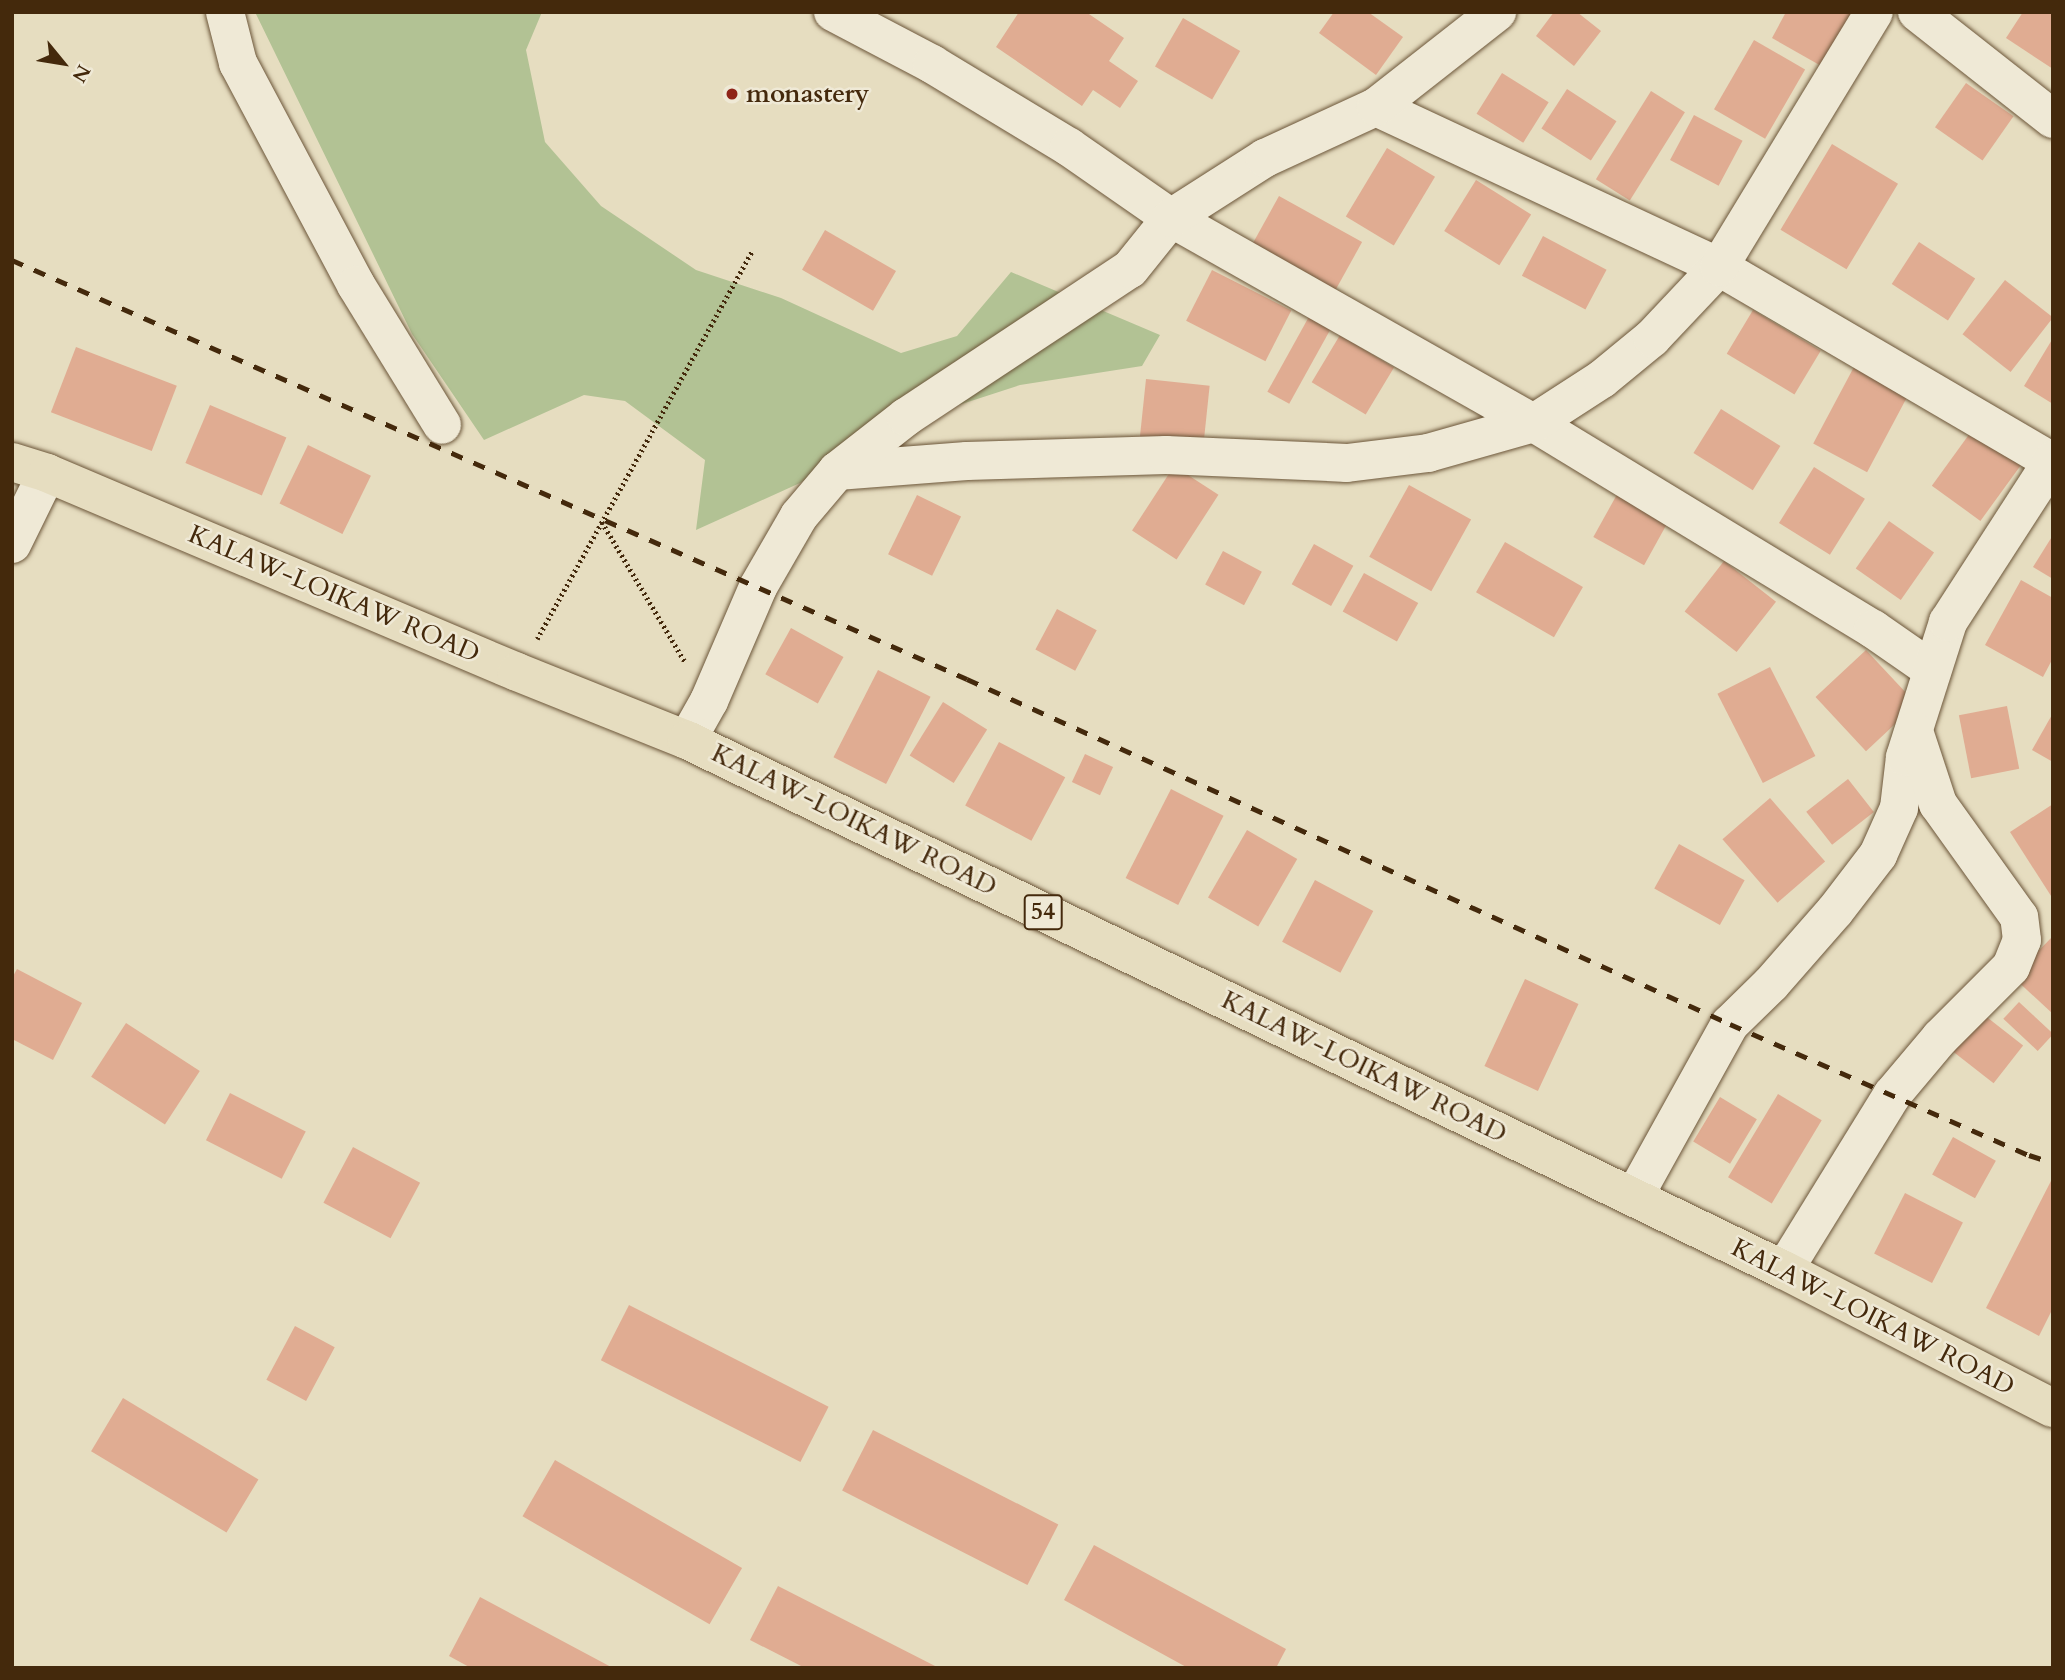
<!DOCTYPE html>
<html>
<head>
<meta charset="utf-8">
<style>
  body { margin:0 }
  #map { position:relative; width:2065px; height:1680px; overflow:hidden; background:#e6ddc0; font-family:Cardo,serif }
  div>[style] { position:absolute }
  .green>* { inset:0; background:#b2c294 }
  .building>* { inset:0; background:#e0ac92; transform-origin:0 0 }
  .path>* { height:4.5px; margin-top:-2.25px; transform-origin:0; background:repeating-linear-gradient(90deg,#44290c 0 2px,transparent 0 5.5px) }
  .roads { filter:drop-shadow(0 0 2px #6c5639) drop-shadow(0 0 2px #6c5639) }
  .minor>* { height:38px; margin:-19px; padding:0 19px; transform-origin:19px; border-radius:19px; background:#efe9d6 }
  .primary>* { height:38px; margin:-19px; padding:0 19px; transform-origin:19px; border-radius:19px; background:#e6ddc0 }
  .rail>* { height:5px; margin-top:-2.5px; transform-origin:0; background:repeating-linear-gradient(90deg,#44290c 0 12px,transparent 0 24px) }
  .dots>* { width:19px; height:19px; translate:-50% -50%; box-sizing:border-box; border:4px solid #efe9d6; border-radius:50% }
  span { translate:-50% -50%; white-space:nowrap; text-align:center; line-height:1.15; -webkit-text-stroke:5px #efe9d6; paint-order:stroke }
  .shield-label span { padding:2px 5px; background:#efe9d6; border:2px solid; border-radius:5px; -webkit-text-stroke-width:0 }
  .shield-label { font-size:24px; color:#44290c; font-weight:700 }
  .poi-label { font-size:26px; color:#44290c; font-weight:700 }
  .left { translate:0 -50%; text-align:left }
  .street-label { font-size:26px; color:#44290c }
  .frame { position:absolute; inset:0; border:14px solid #44290c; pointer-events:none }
  .north { position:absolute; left:28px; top:28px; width:70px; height:70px; -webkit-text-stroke:5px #efe9d6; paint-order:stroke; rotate:120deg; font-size:19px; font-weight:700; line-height:28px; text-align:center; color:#44290c }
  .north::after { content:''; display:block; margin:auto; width:24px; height:32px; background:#44290c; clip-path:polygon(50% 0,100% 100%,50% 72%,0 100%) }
</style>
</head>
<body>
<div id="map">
  <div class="green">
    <i style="clip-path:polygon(255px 12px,542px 12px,526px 50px,545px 142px,601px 206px,696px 270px,781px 298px,901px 353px,957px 336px,1011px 272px,1160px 335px,1142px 366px,1020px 385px,891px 427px,800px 483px,696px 530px,705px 460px,625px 401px,584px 395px,484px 440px,412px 334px)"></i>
  </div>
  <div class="building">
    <i style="clip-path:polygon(1019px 12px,1086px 12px,1124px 38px,1109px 61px,1138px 81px,1120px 108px,1093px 90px,1082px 106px,996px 47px)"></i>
    <i style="clip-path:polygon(1334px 12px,1368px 12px,1403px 37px,1376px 75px,1319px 33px)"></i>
    <i style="clip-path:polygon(1554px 12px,1577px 12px,1601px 31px,1574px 66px,1536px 36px)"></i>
    <i style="clip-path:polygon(1786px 12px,1854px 12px,1823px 67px,1772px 38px)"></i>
    <i style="clip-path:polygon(2023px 12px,2053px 12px,2053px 69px,2006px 38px)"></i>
    <i style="left:1183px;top:18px;width:66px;height:56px;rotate:30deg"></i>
    <i style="left:1754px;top:40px;width:59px;height:80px;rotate:30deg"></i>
    <i style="left:1502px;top:73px;width:55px;height:48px;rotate:32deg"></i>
    <i style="left:1966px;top:83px;width:58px;height:54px;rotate:35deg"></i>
    <i style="left:1567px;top:89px;width:59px;height:47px;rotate:33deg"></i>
    <i style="left:1651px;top:91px;width:40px;height:104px;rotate:32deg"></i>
    <i style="left:1694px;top:115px;width:55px;height:51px;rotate:28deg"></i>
    <i style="left:1832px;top:144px;width:77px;height:100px;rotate:31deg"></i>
    <i style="left:1387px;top:148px;width:56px;height:80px;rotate:31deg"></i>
    <i style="left:1476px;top:180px;width:65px;height:60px;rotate:32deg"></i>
    <i style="left:1279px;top:196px;width:95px;height:58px;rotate:29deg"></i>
    <i style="left:825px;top:230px;width:82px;height:46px;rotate:30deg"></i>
    <i style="left:1543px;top:236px;width:72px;height:45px;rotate:28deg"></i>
    <i style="left:1919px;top:242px;width:67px;height:50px;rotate:33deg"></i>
    <i style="left:1212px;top:270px;width:89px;height:57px;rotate:27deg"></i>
    <i style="left:2005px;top:280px;width:61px;height:69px;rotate:38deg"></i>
    <i style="left:1753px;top:310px;width:79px;height:51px;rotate:31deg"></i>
    <i style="left:1311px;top:313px;width:25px;height:90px;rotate:29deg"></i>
    <i style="left:1340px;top:335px;width:63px;height:55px;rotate:31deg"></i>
    <i style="clip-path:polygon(2053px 338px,2053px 404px,2024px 386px)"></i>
    <i style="left:76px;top:347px;width:108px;height:70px;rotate:21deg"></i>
    <i style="left:1855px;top:365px;width:61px;height:89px;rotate:28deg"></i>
    <i style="left:1146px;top:379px;width:64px;height:58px;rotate:6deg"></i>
    <i style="left:210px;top:405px;width:83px;height:63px;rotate:23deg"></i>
    <i style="left:1721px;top:409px;width:70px;height:52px;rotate:32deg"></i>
    <i style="left:1973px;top:429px;width:60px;height:70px;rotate:36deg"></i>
    <i style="left:308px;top:445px;width:70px;height:65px;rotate:26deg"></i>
    <i style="left:1174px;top:466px;width:53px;height:77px;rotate:33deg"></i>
    <i style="left:1814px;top:467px;width:60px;height:66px;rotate:32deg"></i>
    <i style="left:1409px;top:485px;width:71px;height:82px;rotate:29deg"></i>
    <i style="left:1620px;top:489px;width:58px;height:55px;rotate:29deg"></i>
    <i style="left:917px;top:495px;width:49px;height:66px;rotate:26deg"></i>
    <i style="left:1889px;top:521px;width:55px;height:58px;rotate:35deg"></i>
    <i style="clip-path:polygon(2053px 535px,2053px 579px,2033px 567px)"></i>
    <i style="left:1505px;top:542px;width:90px;height:58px;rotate:30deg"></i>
    <i style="left:1314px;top:544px;width:45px;height:46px;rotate:29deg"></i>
    <i style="left:1223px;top:551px;width:44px;height:38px;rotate:28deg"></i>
    <i style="left:1724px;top:561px;width:66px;height:64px;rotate:38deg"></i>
    <i style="left:1364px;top:573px;width:62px;height:44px;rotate:29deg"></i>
    <i style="clip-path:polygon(2021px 580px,2053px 598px,2053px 658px,2043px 677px,1985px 645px)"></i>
    <i style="left:1057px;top:609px;width:45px;height:46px;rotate:28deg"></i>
    <i style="left:791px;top:628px;width:60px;height:53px;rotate:29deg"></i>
    <i style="left:1866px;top:650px;width:74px;height:69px;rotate:47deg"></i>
    <i style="left:1770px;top:667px;width:100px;height:59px;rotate:63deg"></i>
    <i style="left:878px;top:670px;width:59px;height:98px;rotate:27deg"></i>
    <i style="left:943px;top:702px;width:52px;height:63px;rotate:32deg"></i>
    <i style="left:2007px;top:706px;width:64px;height:49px;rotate:79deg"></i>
    <i style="clip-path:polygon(2053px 713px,2053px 762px,2032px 750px)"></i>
    <i style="left:999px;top:742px;width:75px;height:72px;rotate:28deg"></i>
    <i style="left:1085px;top:754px;width:31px;height:31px;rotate:25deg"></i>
    <i style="left:1848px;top:779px;width:42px;height:53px;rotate:52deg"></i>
    <i style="left:1171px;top:789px;width:59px;height:100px;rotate:27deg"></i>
    <i style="left:1770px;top:798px;width:84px;height:63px;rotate:49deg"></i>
    <i style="clip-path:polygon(2053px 804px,2053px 899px,2010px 832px)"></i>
    <i style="left:1247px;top:830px;width:58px;height:78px;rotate:30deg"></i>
    <i style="left:1679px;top:844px;width:75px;height:51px;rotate:29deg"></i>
    <i style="left:1315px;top:880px;width:66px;height:70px;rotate:28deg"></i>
    <i style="clip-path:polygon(2053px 936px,2053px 1014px,2013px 977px)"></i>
    <i style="clip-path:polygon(17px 969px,82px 1003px,53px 1060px,12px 1039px,12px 978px)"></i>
    <i style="left:1525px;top:979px;width:59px;height:96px;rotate:25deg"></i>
    <i style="left:2019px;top:1002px;width:47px;height:23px;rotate:43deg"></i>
    <i style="left:1979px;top:1011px;width:56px;height:48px;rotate:38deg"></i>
    <i style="left:126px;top:1023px;width:88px;height:64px;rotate:33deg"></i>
    <i style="left:230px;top:1093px;width:85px;height:53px;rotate:27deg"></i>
    <i style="left:1778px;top:1094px;width:51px;height:97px;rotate:31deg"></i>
    <i style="left:1720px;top:1097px;width:43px;height:52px;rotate:31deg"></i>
    <i style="left:1953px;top:1137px;width:49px;height:43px;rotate:29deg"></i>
    <i style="left:353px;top:1147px;width:76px;height:63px;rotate:28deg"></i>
    <i style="clip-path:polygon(2053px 1177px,2053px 1308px,2039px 1336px,1986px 1308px)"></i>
    <i style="left:1905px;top:1193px;width:65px;height:68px;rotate:27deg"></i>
    <i style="left:629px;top:1305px;width:224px;height:62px;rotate:27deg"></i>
    <i style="left:295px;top:1326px;width:45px;height:61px;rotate:28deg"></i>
    <i style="left:123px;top:1398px;width:158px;height:62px;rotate:31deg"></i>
    <i style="left:873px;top:1430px;width:208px;height:68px;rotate:27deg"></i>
    <i style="left:555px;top:1460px;width:216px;height:65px;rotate:30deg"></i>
    <i style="clip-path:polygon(1094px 1545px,1286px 1649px,1276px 1668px,1188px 1668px,1064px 1600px)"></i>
    <i style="clip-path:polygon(778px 1586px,939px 1668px,805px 1668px,750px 1640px)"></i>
    <i style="clip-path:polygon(480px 1597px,613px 1668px,471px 1668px,449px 1656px)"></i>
  </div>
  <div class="path">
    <i style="left:602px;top:522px;width:163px;rotate:59.3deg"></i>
    <i style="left:537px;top:639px;width:444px;rotate:-61deg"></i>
  </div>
  <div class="roads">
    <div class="minor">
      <i style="left:225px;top:12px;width:53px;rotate:75.7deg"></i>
      <i style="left:238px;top:63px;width:251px;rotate:62deg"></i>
      <i style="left:356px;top:285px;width:164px;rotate:58.4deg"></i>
      <i style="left:833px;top:12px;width:112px;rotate:27.7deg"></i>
      <i style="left:932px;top:64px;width:160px;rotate:31.2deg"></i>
      <i style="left:1069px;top:147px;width:124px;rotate:34.8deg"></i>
      <i style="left:1171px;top:218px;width:417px;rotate:29.5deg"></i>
      <i style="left:1534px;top:423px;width:397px;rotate:31.3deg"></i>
      <i style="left:1873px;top:629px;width:72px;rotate:34.8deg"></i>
      <i style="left:1917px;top:12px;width:173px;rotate:38.2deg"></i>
      <i style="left:1376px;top:107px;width:378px;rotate:25deg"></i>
      <i style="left:1719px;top:267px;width:387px;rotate:30.3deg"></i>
      <i style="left:837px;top:471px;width:130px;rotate:-4.4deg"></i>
      <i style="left:967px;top:461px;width:199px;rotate:-1.7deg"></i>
      <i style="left:1166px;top:455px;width:181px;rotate:2.5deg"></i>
      <i style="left:1347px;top:463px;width:82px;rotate:-7deg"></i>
      <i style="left:1428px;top:453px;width:110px;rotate:-15.8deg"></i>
      <i style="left:1534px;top:423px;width:81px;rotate:-32.9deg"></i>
      <i style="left:1602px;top:379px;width:65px;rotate:-39.4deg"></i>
      <i style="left:1652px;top:338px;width:98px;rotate:-46.7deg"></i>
      <i style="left:1719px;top:267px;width:298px;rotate:-58.7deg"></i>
      <i style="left:12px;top:544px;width:79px;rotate:-63.8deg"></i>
      <i style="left:687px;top:740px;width:45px;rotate:-60.6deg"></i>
      <i style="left:709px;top:701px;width:124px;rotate:-66.7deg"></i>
      <i style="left:758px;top:587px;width:82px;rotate:-60deg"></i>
      <i style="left:799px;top:516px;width:59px;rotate:-49.8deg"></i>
      <i style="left:837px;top:471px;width:88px;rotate:-38deg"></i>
      <i style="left:906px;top:417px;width:268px;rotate:-33.5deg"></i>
      <i style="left:1130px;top:269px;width:65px;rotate:-51.2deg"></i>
      <i style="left:1171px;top:218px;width:112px;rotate:-32.6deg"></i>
      <i style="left:1265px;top:158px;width:122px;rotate:-24.7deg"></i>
      <i style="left:1376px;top:107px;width:154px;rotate:-38.1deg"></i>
      <i style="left:1634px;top:1197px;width:198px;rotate:-61deg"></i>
      <i style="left:1730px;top:1024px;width:57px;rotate:-44.3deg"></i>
      <i style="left:1771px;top:984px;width:97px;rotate:-48.8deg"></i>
      <i style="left:1835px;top:911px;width:71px;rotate:-52.5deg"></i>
      <i style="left:1878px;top:855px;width:51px;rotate:-65.9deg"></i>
      <i style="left:1899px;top:808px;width:51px;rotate:-83.3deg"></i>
      <i style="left:1905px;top:757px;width:142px;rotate:-72.3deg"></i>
      <i style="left:1948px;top:622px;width:193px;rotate:-57.1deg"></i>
      <i style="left:1784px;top:1270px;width:206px;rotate:-58.3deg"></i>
      <i style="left:1892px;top:1095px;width:75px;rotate:-49.9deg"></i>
      <i style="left:1940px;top:1038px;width:100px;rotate:-45deg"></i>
      <i style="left:2011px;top:967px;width:29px;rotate:-68deg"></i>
      <i style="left:2022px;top:940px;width:23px;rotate:-97deg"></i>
      <i style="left:2019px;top:917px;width:139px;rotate:-125.6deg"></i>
      <i style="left:1938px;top:804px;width:77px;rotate:-108.2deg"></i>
    </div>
    <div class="primary">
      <i style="left:12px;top:462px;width:37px;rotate:17deg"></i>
      <i style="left:47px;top:473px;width:510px;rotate:22.95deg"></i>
      <i style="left:517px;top:672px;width:183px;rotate:21.8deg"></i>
      <i style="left:687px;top:740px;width:1218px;rotate:25.79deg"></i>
      <i style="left:1784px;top:1270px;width:302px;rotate:27.2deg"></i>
    </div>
  </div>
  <div class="rail">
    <i style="left:12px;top:260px;width:1043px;rotate:23.69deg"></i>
    <i style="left:967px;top:679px;width:837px;rotate:24.33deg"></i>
    <i style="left:1730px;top:1024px;width:326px;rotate:23.7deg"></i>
    <i style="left:2029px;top:1155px;width:25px;rotate:18deg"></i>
  </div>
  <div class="dots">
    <i style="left:732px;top:94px;background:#8f2418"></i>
  </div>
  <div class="shield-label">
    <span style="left:1043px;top:912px">54</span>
  </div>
  <div class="poi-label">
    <span class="left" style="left:746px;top:94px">monastery</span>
  </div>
  <div class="street-label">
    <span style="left:334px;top:594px;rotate:23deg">KALAW-LOIKAW ROAD</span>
    <span style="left:854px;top:820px;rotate:26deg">KALAW-LOIKAW ROAD</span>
    <span style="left:1364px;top:1067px;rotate:26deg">KALAW-LOIKAW ROAD</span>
    <span style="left:1873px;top:1317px;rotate:27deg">KALAW-LOIKAW ROAD</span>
  </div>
  <div class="frame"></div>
  <div class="north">N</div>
</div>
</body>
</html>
